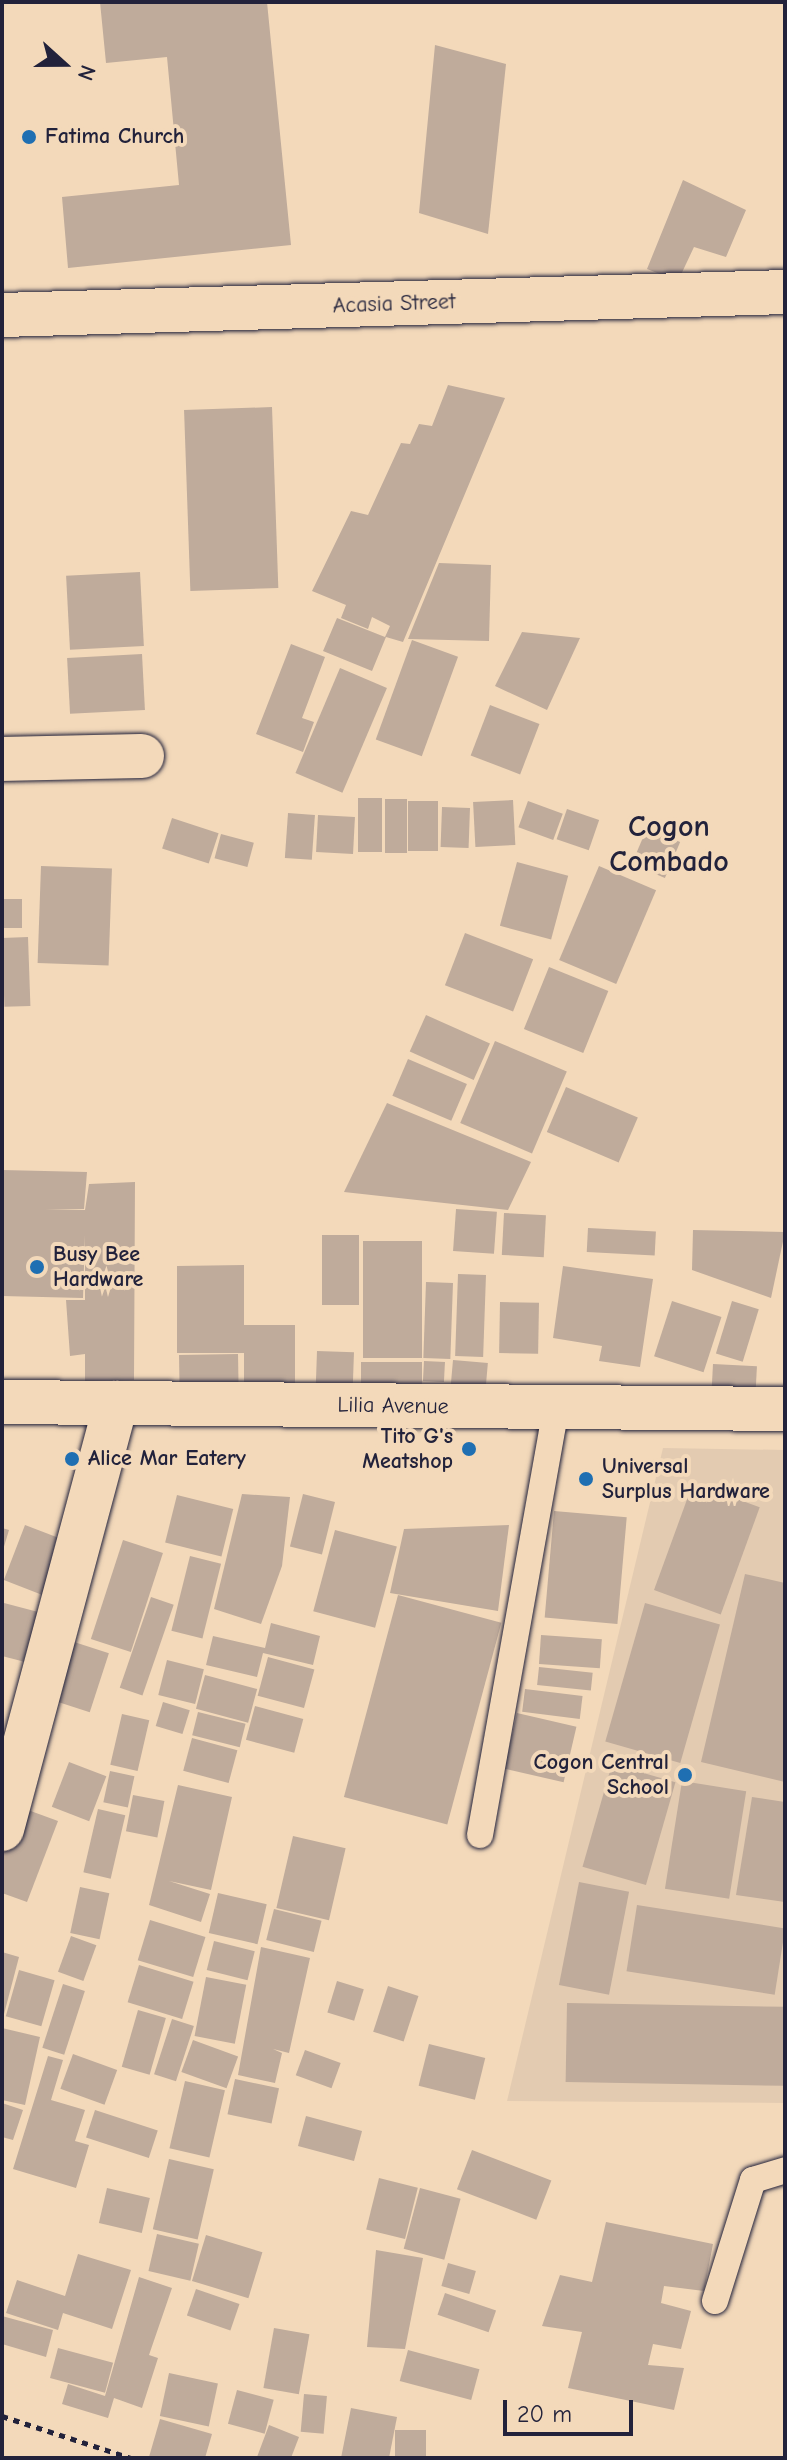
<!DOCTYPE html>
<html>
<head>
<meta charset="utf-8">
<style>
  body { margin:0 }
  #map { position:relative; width:787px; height:2460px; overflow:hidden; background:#f3d9ba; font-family:"Comic Neue",sans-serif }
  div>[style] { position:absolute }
  .built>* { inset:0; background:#e3cbb1 }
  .building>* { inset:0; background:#bfab9b; transform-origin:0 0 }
  .path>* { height:5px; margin-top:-2.5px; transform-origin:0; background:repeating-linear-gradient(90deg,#22223b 0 6px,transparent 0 12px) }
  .roads { filter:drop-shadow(0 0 2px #22223b) drop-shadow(0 0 2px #22223b) }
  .service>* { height:26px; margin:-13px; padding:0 13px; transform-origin:13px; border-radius:13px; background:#f3d9ba }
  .minor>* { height:44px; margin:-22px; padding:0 22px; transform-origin:22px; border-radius:22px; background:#f3d9ba }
  .trunk>* { height:44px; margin:-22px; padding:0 22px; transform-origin:22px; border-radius:22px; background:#f3d9ba }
  .dots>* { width:22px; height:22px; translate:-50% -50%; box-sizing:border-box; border:4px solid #f3d9ba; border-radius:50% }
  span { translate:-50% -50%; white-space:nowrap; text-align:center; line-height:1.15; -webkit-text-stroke:8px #f3d9ba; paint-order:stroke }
  .poi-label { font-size:22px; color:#22223b; font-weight:700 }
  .left { translate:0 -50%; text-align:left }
  .right { translate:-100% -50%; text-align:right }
  .street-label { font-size:22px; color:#22223b }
  .district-label { font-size:30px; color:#22223b; font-weight:700 }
  .frame { position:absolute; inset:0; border:4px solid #22223b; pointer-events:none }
  .north { position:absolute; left:24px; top:24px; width:80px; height:80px; -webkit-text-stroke:6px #f3d9ba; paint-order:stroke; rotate:111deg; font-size:22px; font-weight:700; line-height:32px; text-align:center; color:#22223b }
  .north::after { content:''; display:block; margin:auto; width:28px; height:36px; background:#22223b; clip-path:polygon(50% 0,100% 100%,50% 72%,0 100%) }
  .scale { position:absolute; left:503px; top:2400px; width:130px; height:36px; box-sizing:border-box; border:4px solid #22223b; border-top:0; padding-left:10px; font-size:24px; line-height:28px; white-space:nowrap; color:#22223b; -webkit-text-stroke:6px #f3d9ba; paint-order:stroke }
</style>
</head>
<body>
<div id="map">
  <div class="built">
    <i style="clip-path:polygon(663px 1448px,785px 1450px,785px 2103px,507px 2101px)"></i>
  </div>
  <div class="building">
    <i style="clip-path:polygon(100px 2px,267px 2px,291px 245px,68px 268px,62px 197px,179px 185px,167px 57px,106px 63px)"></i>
    <i style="clip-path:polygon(435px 45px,506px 64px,488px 234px,419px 213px)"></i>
    <i style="clip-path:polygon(683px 180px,746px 210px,726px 257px,694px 247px,678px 281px,647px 269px)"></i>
    <i style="clip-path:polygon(448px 385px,505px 398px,403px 642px,386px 637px,372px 671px,323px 651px,337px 618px,385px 637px,390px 626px,372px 617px,368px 629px,341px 618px,346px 605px,312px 591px,351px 511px,368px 515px,401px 443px,410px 444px,419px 424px,432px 426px)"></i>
    <i style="left:272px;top:407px;width:181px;height:88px;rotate:88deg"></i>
    <i style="clip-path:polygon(439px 563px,491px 565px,489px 641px,408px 639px)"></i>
    <i style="left:140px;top:572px;width:74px;height:74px;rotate:87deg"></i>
    <i style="clip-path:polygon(522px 632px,580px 638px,547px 710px,495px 686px)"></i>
    <i style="left:412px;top:640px;width:49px;height:106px;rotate:20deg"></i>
    <i style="clip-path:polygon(291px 644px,325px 657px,302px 718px,314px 722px,303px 752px,256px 734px)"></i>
    <i style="left:142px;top:654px;width:56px;height:75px;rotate:87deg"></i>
    <i style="left:340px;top:668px;width:51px;height:114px;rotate:23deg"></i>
    <i style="left:490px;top:705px;width:53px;height:54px;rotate:21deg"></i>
    <i style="left:358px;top:798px;width:24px;height:54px"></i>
    <i style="left:385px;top:799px;width:22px;height:54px"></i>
    <i style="left:513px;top:800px;width:45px;height:40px;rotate:87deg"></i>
    <i style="left:408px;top:801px;width:30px;height:50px"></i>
    <i style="left:528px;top:801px;width:37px;height:28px;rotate:20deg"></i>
    <i style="left:442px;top:807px;width:28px;height:40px;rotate:2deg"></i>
    <i style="left:567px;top:809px;width:34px;height:32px;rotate:19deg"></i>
    <i style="left:288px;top:813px;width:27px;height:45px;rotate:4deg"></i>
    <i style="left:318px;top:815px;width:37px;height:37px;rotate:3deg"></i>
    <i style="left:172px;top:818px;width:49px;height:32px;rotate:18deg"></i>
    <i style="left:647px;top:828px;width:36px;height:39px;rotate:23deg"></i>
    <i style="left:221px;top:834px;width:34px;height:25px;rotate:15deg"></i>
    <i style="left:517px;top:862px;width:53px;height:66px;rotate:15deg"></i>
    <i style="left:41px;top:866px;width:71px;height:97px;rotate:2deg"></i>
    <i style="left:599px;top:866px;width:62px;height:102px;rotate:23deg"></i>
    <i style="left:2px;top:899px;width:20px;height:29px"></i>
    <i style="left:465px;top:933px;width:73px;height:56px;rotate:21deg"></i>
    <i style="left:28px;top:937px;width:69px;height:26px;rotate:88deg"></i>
    <i style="left:549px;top:967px;width:64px;height:67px;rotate:22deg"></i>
    <i style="left:426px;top:1015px;width:70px;height:40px;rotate:24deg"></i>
    <i style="left:495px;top:1041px;width:78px;height:89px;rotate:23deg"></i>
    <i style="left:408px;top:1059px;width:64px;height:40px;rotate:23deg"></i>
    <i style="left:566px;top:1087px;width:78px;height:49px;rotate:23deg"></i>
    <i style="clip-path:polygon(387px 1103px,531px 1162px,508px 1210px,344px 1192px)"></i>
    <i style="clip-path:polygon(2px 1170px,87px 1172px,84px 1209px,45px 1209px,85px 1210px,89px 1184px,135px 1182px,134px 1380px,85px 1381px,85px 1354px,70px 1356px,66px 1300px,85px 1300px,85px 1235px,83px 1298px,2px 1296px)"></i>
    <i style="left:456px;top:1209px;width:41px;height:42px;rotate:4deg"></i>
    <i style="left:504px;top:1213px;width:42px;height:42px;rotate:3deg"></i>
    <i style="left:588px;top:1228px;width:68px;height:24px;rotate:3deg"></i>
    <i style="clip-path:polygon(693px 1230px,785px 1232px,771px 1298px,692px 1270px)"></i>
    <i style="left:322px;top:1235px;width:37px;height:70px"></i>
    <i style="left:363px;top:1241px;width:59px;height:117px"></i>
    <i style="clip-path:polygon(244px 1265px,244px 1325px,295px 1325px,295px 1385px,244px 1386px,244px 1353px,177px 1353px,177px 1266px)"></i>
    <i style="clip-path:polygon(563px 1266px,653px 1279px,640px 1367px,599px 1361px,602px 1346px,553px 1338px)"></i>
    <i style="left:458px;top:1274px;width:28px;height:82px;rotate:2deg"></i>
    <i style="left:426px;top:1282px;width:27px;height:76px;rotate:2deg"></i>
    <i style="left:672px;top:1301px;width:52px;height:58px;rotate:18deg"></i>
    <i style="left:732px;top:1301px;width:28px;height:55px;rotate:17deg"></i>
    <i style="left:500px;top:1302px;width:39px;height:51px;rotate:1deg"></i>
    <i style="left:317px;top:1351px;width:37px;height:40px;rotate:2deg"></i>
    <i style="left:238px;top:1354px;width:43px;height:59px;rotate:89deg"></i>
    <i style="left:453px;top:1360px;width:35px;height:37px;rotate:5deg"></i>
    <i style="left:424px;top:1361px;width:21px;height:20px;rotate:3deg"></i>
    <i style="left:422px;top:1362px;width:39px;height:61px;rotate:90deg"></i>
    <i style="left:713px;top:1364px;width:44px;height:35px;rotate:3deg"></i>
    <i style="left:693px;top:1483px;width:71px;height:114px;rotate:20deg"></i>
    <i style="clip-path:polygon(242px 1494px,290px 1497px,282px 1566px,261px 1624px,214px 1609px)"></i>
    <i style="left:303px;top:1494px;width:33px;height:54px;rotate:14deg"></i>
    <i style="left:177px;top:1495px;width:58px;height:49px;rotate:14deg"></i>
    <i style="left:554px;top:1511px;width:73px;height:107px;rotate:5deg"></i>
    <i style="left:25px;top:1525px;width:42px;height:59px;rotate:21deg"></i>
    <i style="clip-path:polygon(509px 1525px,498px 1611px,390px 1593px,404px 1529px)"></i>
    <i style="clip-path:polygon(2px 1528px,9px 1530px,3px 1550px,2px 1550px)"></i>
    <i style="left:335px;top:1530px;width:64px;height:84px;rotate:15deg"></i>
    <i style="left:123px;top:1540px;width:42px;height:104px;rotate:18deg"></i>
    <i style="left:190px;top:1556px;width:32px;height:77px;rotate:14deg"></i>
    <i style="clip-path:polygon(745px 1574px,785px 1583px,785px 1782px,701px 1762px)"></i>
    <i style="left:398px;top:1595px;width:107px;height:209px;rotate:15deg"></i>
    <i style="left:151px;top:1597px;width:24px;height:96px;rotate:19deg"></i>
    <i style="clip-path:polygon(4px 1603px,42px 1613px,29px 1663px,2px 1656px)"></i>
    <i style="left:645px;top:1603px;width:78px;height:144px;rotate:16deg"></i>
    <i style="clip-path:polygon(271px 1623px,320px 1636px,313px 1665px,263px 1653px,257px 1677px,206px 1665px,213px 1636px,265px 1648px)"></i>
    <i style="left:541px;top:1635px;width:61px;height:29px;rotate:4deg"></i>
    <i style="left:68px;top:1640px;width:43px;height:62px;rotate:18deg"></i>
    <i style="left:268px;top:1657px;width:48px;height:40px;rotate:15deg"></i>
    <i style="left:167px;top:1660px;width:38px;height:36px;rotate:14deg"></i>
    <i style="left:539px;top:1667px;width:54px;height:18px;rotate:6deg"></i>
    <i style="left:205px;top:1675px;width:54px;height:35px;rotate:15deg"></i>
    <i style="left:525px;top:1689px;width:58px;height:23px;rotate:7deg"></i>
    <i style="left:163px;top:1702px;width:28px;height:25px;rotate:17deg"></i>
    <i style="left:255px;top:1706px;width:50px;height:35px;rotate:15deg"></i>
    <i style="left:198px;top:1712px;width:49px;height:24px;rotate:14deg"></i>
    <i style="left:517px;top:1713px;width:61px;height:57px;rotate:13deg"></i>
    <i style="left:122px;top:1714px;width:28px;height:52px;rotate:13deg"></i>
    <i style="left:192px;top:1738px;width:47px;height:34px;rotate:15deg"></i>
    <i style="left:69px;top:1762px;width:40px;height:48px;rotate:21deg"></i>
    <i style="left:612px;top:1764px;width:66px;height:107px;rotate:16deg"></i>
    <i style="left:110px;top:1771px;width:25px;height:32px;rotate:12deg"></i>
    <i style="left:682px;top:1781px;width:65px;height:109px;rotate:9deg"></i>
    <i style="clip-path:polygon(178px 1785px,232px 1797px,211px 1890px,169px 1881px,210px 1894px,201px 1922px,149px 1905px)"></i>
    <i style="left:133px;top:1795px;width:32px;height:37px;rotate:11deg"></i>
    <i style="clip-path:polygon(752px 1797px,785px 1802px,785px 1902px,736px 1895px)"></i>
    <i style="clip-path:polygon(17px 1806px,58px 1821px,27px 1902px,2px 1893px,2px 1844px)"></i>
    <i style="left:98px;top:1809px;width:28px;height:65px;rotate:13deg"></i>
    <i style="left:293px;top:1836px;width:54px;height:74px;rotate:13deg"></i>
    <i style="left:579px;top:1882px;width:51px;height:105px;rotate:11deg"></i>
    <i style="left:80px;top:1887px;width:30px;height:47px;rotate:12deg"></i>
    <i style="left:218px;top:1893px;width:50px;height:41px;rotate:13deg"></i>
    <i style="left:637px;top:1905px;width:150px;height:67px;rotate:9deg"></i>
    <i style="left:274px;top:1909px;width:49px;height:32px;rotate:14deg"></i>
    <i style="left:150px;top:1920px;width:58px;height:42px;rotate:17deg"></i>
    <i style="left:71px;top:1936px;width:27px;height:38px;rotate:20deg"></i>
    <i style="left:214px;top:1941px;width:42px;height:30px;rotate:14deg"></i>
    <i style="clip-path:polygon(261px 1947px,310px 1958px,289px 2053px,273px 2049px,282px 2053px,275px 2083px,238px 2075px)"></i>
    <i style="clip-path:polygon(2px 1952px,19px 1957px,3px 2018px,2px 2018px)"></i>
    <i style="left:139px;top:1965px;width:57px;height:39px;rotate:17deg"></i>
    <i style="left:19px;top:1970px;width:37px;height:48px;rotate:16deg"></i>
    <i style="left:206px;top:1977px;width:41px;height:60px;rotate:11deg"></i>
    <i style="left:337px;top:1981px;width:28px;height:33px;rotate:17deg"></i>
    <i style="left:63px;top:1984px;width:23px;height:67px;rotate:18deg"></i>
    <i style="left:388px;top:1986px;width:32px;height:48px;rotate:18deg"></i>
    <i style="left:567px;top:2003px;width:218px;height:79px;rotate:1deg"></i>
    <i style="left:138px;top:2010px;width:29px;height:59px;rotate:16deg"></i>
    <i style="left:172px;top:2019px;width:23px;height:58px;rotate:18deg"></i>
    <i style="clip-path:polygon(2px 2028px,40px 2037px,25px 2105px,2px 2100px)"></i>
    <i style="left:193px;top:2040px;width:48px;height:34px;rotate:20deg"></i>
    <i style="left:429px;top:2044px;width:58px;height:43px;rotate:14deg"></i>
    <i style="left:305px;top:2050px;width:38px;height:27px;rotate:20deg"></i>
    <i style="left:73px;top:2054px;width:47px;height:37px;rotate:20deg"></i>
    <i style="clip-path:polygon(48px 2056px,63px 2060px,51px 2100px,85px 2110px,75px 2141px,89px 2145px,76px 2188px,13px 2169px)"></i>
    <i style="left:235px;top:2079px;width:45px;height:36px;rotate:12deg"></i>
    <i style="left:185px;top:2081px;width:41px;height:69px;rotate:13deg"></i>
    <i style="clip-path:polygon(2px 2103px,23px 2110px,13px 2140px,2px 2137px)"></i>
    <i style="left:95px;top:2110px;width:66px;height:29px;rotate:18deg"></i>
    <i style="left:306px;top:2116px;width:58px;height:31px;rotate:15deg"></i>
    <i style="left:472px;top:2150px;width:85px;height:42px;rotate:21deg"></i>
    <i style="left:169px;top:2159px;width:46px;height:72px;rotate:13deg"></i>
    <i style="left:379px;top:2178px;width:40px;height:53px;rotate:14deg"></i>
    <i style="left:107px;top:2188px;width:44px;height:36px;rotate:13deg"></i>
    <i style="left:420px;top:2188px;width:42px;height:63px;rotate:15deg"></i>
    <i style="clip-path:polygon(606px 2222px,713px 2244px,704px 2291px,664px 2286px,661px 2303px,691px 2311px,681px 2349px,653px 2344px,648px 2365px,684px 2368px,674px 2410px,568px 2388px,582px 2332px,542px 2326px,560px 2275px,592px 2282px)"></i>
    <i style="left:157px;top:2234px;width:43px;height:38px;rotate:13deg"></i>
    <i style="left:206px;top:2235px;width:59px;height:48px;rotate:17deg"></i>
    <i style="clip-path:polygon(376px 2250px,423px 2258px,405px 2349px,367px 2347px)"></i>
    <i style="clip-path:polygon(78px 2254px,131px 2270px,112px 2329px,63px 2313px,58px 2330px,6px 2313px,17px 2280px,65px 2296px)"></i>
    <i style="left:448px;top:2263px;width:29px;height:24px;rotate:16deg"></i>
    <i style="clip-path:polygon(139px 2277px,172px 2288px,149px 2355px,158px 2358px,142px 2408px,114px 2398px,108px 2418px,62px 2404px,68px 2384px,105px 2396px)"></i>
    <i style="left:196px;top:2289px;width:46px;height:28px;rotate:19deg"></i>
    <i style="left:445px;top:2293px;width:54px;height:23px;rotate:19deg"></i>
    <i style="clip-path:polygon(2px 2316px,53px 2330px,46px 2357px,2px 2344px)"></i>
    <i style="left:274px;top:2328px;width:36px;height:61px;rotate:10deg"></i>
    <i style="left:58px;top:2348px;width:57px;height:31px;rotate:15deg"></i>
    <i style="left:408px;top:2350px;width:74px;height:32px;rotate:15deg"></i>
    <i style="left:169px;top:2373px;width:50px;height:44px;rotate:12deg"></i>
    <i style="left:237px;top:2390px;width:38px;height:35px;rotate:15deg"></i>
    <i style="left:304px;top:2394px;width:23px;height:38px;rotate:5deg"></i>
    <i style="clip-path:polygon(351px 2408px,397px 2417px,389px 2458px,341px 2458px)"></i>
    <i style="clip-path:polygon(160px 2419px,212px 2434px,205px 2458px,149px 2457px)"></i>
    <i style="clip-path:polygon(269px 2425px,299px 2437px,291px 2458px,257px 2457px)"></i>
    <i style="left:426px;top:2430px;width:28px;height:31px;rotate:90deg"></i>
  </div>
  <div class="path">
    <i style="left:2px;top:2416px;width:136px;rotate:18deg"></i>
  </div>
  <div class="roads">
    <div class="service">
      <i style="left:480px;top:1835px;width:435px;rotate:-79.9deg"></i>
      <i style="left:715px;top:2301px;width:127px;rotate:-72.6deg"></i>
      <i style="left:753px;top:2180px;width:34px;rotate:-17deg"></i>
    </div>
    <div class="minor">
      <i style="left:2px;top:315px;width:783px;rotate:-1.68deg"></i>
      <i style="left:2px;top:759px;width:140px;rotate:-1.2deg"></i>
      <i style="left:2px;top:1829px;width:441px;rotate:-75deg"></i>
    </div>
    <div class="trunk">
      <i style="left:2px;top:1402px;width:783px;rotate:0.51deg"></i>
    </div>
  </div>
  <div class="dots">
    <i style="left:29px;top:137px;background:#1f6fb2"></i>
    <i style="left:37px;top:1267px;background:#1f6fb2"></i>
    <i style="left:469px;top:1449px;background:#1f6fb2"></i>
    <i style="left:72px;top:1459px;background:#1f6fb2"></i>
    <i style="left:586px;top:1479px;background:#1f6fb2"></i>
    <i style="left:685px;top:1775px;background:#1f6fb2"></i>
  </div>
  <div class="poi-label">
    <span class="left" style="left:45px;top:137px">Fatima Church</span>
    <span class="left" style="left:53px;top:1267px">Busy Bee<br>Hardware</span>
    <span class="right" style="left:453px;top:1449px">Tito G's<br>Meatshop</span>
    <span class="left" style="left:88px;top:1459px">Alice Mar Eatery</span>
    <span class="left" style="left:602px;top:1479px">Universal<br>Surplus Hardware</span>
    <span class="right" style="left:669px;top:1775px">Cogon Central<br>School</span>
  </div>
  <div class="street-label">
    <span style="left:394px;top:304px;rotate:-2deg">Acasia Street</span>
    <span style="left:393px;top:1406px;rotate:1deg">Lilia Avenue</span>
  </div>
  <div class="district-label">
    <span style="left:669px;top:844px">Cogon<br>Combado</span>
  </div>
  <div class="frame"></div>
  <div class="north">N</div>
  <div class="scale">20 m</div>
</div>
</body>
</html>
